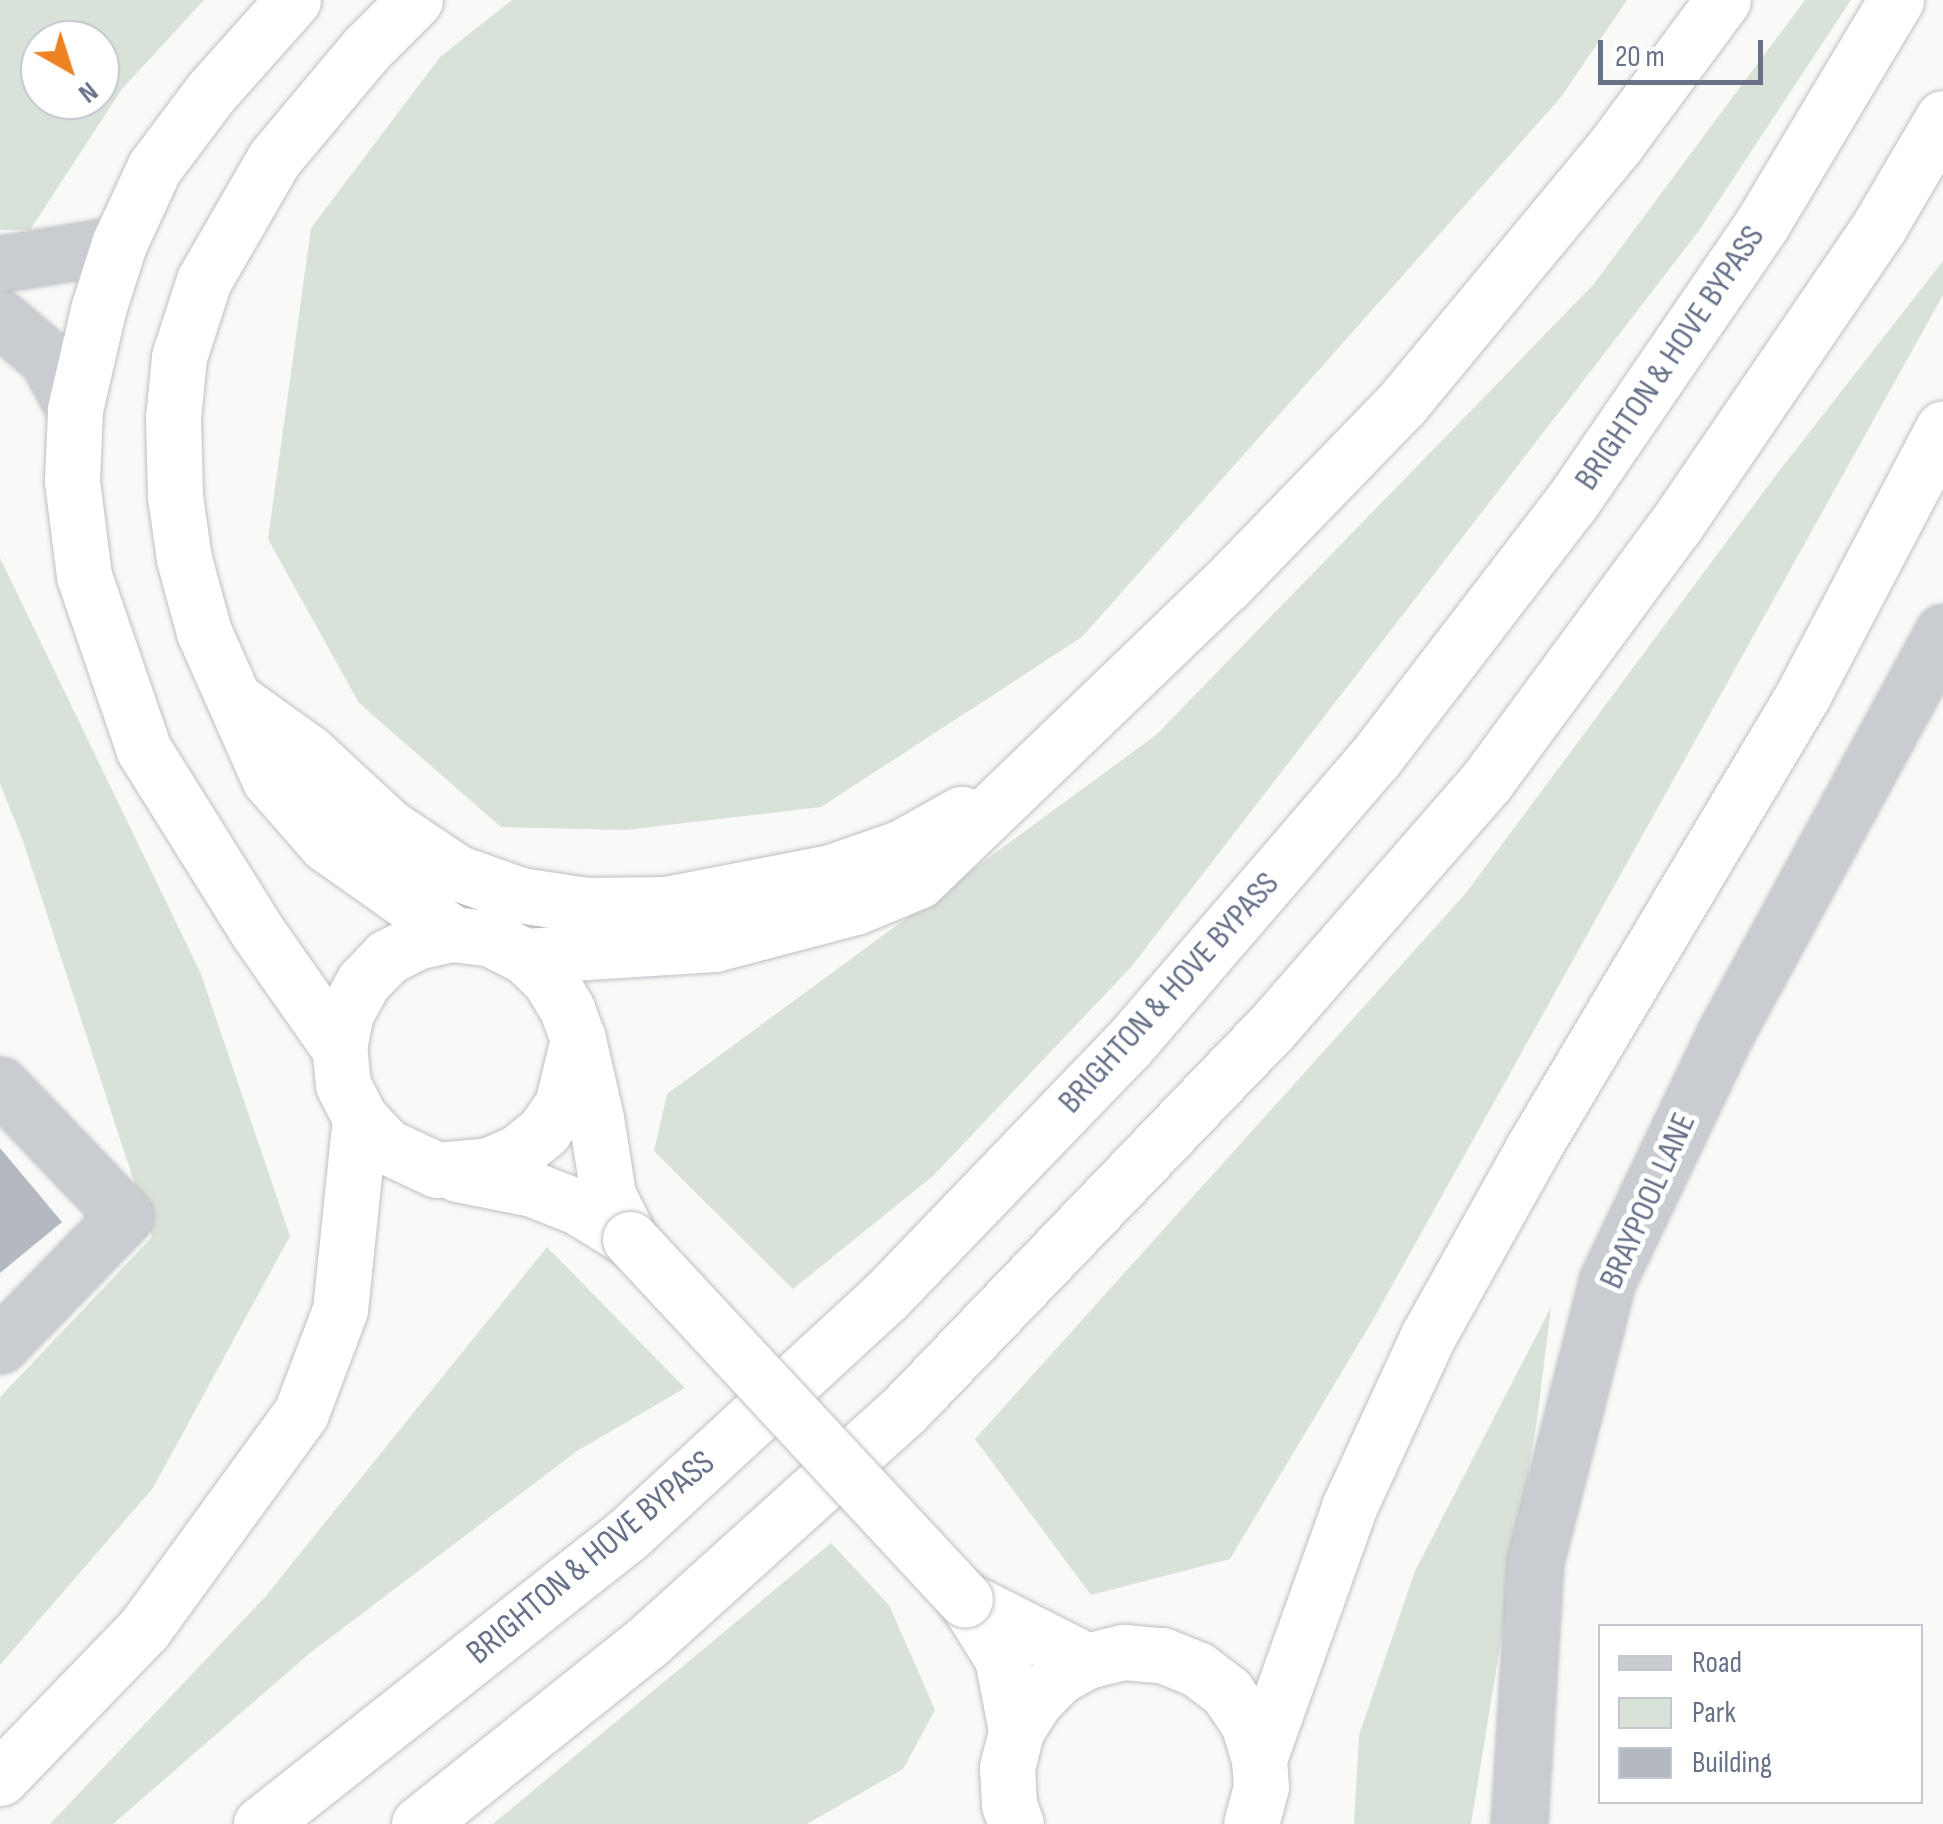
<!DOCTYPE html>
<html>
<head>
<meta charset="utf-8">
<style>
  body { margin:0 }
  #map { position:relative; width:1943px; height:1824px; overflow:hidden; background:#f9f9f7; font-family:"Sofia Sans Condensed",sans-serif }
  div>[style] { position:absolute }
  .green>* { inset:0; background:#d9e2d8 }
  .building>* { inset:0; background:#b4b9c1 }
  .roads { filter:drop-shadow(0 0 2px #bebfc3) drop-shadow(0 0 2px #bebfc3) }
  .minor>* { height:55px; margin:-27.5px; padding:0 27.5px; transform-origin:27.5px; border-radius:27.5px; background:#c9ccd0 }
  .highway>* { height:55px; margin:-27.5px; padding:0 27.5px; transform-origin:27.5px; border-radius:27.5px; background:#fff }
  .bridges { filter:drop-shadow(0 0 2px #bebfc3) drop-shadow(0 0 2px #bebfc3) }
  .highway-bridge>* { height:55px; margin:-27.5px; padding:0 27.5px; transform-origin:27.5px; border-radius:27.5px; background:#fff }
  span { translate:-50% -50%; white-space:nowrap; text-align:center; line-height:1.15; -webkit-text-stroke:10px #fff; paint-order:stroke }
  .street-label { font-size:35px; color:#677289 }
  .legend { position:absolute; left:1598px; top:1624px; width:325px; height:180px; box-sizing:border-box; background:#fff; border:2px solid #c2c7d0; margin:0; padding:12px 18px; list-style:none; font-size:30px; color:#677289 }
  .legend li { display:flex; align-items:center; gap:20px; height:50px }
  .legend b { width:50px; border:2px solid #c2c7d0 }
  .north { position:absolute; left:20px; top:20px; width:100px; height:100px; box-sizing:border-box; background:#fff; border:2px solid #c2c7d0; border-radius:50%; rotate:141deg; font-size:28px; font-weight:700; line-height:40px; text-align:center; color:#677289 }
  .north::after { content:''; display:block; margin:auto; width:35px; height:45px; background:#ed8223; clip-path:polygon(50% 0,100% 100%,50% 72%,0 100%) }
  .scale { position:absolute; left:1598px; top:40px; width:165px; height:45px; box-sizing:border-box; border:5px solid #677289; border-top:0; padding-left:12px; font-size:30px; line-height:35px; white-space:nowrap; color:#677289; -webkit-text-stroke:8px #fff; paint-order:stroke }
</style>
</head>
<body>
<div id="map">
  <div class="green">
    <i style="clip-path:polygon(evenodd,0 0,204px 0,122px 89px,30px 230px,0 230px,0 0,40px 40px,100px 40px,100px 100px,40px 100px,40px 40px)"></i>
    <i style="clip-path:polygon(512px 0,1627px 0,1561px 97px,1082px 637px,821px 807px,625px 830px,501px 827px,359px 703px,268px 539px,311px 228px,440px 57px)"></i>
    <i style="clip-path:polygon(1805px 0,1851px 0,1698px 232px,1131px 967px,934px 1175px,793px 1289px,654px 1151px,667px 1094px,1156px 735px,1593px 285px)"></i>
    <i style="clip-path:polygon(1943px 261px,1943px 295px,1374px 1318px,1230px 1559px,1091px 1595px,975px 1439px,1466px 893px,1776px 475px)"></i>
    <i style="clip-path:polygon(0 558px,201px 974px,290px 1236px,153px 1488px,0 1665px,0 1397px,152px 1237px,23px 841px,0 784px)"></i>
    <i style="clip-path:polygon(547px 1247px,685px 1388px,577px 1451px,310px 1653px,113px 1824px,50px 1824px,265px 1597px)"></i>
    <i style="clip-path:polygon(1551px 1307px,1537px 1420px,1471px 1824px,1354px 1824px,1359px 1735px,1415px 1571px)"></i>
    <i style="clip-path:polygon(831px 1543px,889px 1605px,935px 1710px,903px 1769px,807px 1824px,493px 1824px)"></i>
  </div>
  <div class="building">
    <i style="clip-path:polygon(0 1148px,62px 1222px,0 1273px)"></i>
  </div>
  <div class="roads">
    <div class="minor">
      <i style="left:0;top:264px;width:121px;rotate:-9.5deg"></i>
      <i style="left:0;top:318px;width:62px;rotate:40.4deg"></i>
      <i style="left:47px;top:358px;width:59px;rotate:61.7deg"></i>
      <i style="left:0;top:1085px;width:181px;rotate:46.3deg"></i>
      <i style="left:125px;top:1216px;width:180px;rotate:134.1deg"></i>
      <i style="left:1519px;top:1824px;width:262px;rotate:-86.5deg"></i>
      <i style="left:1535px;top:1562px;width:290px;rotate:-75.6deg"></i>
      <i style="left:1607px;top:1281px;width:276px;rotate:-64.5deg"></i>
      <i style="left:1726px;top:1032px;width:455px;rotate:-61.5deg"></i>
    </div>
    <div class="highway">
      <i style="left:293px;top:0;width:123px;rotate:131.7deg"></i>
      <i style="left:211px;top:92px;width:95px;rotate:126.9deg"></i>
      <i style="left:154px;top:168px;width:84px;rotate:114.7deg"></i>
      <i style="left:119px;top:244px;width:69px;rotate:107.7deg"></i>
      <i style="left:98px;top:310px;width:103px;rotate:103deg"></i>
      <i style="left:75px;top:410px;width:71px;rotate:92.4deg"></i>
      <i style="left:72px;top:481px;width:96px;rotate:82.8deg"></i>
      <i style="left:84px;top:576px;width:184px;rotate:71deg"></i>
      <i style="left:144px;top:750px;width:213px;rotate:58deg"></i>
      <i style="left:257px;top:931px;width:143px;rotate:55deg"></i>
      <i style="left:415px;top:0;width:69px;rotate:135deg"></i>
      <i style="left:366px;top:49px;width:143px;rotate:129.9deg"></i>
      <i style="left:274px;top:159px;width:140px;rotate:120deg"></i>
      <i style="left:204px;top:280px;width:81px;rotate:108deg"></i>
      <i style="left:179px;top:357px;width:61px;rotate:95.6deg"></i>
      <i style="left:173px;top:418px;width:78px;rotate:88.5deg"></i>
      <i style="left:175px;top:496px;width:64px;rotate:81.9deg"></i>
      <i style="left:184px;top:559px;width:76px;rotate:74.7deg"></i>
      <i style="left:204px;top:632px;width:161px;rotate:66.1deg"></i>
      <i style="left:269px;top:779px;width:86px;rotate:48.8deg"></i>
      <i style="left:326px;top:844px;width:156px;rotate:35.3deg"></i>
      <i style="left:237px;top:701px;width:87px;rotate:35.7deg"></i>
      <i style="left:308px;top:752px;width:110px;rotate:42.8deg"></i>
      <i style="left:389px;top:827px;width:83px;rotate:33.7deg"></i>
      <i style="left:458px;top:873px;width:66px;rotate:19.5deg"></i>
      <i style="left:520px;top:895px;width:67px;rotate:8.6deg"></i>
      <i style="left:586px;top:905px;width:80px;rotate:-0.7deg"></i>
      <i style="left:666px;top:904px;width:168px;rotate:-11deg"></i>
      <i style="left:831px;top:872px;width:75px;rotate:-19.4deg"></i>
      <i style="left:902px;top:847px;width:68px;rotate:-29.2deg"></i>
      <i style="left:525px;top:956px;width:190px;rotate:-3.6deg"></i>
      <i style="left:715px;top:944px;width:145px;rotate:-14.8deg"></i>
      <i style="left:855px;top:907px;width:68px;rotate:-22.4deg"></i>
      <i style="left:918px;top:881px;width:426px;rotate:-43.9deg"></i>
      <i style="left:1225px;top:586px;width:256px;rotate:-45.9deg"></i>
      <i style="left:1403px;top:402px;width:336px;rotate:-50.4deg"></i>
      <i style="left:1617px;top:143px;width:178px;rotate:-53.5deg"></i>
      <i style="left:578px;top:1039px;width:68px;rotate:103.6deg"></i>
      <i style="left:562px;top:1105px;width:32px;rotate:125deg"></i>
      <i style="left:544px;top:1131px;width:33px;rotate:141deg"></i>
      <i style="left:518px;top:1152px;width:32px;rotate:156deg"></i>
      <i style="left:489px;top:1165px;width:52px;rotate:174.5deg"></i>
      <i style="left:437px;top:1170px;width:56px;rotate:-154.8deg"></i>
      <i style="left:386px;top:1146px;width:38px;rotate:-133deg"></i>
      <i style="left:360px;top:1118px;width:38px;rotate:-117deg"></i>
      <i style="left:343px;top:1084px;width:36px;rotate:-96deg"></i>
      <i style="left:339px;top:1048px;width:36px;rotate:-79deg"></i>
      <i style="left:346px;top:1013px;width:35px;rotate:-61deg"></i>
      <i style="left:363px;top:982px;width:35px;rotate:-46deg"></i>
      <i style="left:387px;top:957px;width:36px;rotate:-27deg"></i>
      <i style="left:419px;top:941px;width:35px;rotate:-12deg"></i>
      <i style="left:453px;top:934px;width:38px;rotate:7deg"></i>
      <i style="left:491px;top:939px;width:38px;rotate:27deg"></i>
      <i style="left:525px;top:956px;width:33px;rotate:44deg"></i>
      <i style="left:549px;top:979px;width:35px;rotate:59deg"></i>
      <i style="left:567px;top:1009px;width:32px;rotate:70deg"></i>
      <i style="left:578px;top:1039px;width:81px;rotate:77.2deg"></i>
      <i style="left:596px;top:1118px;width:78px;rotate:81.1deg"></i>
      <i style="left:608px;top:1195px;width:49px;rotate:63.4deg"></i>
      <i style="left:457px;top:1174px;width:76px;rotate:11.3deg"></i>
      <i style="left:532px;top:1189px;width:49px;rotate:21.4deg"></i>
      <i style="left:578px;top:1207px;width:61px;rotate:31.6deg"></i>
      <i style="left:965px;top:1599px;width:70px;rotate:57.9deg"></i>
      <i style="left:1002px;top:1658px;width:74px;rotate:79.1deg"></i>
      <i style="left:965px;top:1599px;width:137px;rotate:26.9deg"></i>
      <i style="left:1259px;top:1759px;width:268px;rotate:-70.3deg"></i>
      <i style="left:1349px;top:1507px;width:188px;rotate:-65.2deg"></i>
      <i style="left:1428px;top:1336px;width:215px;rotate:-60.8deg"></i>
      <i style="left:1533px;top:1148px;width:527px;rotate:-59.2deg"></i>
      <i style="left:1803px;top:695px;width:301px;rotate:-62.3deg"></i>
      <i style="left:0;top:1778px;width:207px;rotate:-46deg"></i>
      <i style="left:144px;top:1629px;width:267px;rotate:-54deg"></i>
      <i style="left:301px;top:1413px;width:110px;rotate:-69.3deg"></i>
      <i style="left:340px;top:1310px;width:193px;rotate:-84.1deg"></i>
      <i style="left:261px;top:1824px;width:466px;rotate:-38.3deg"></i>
      <i style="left:627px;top:1535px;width:352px;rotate:-42.7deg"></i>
      <i style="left:886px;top:1296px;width:347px;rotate:-46.1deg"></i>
      <i style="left:1127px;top:1046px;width:380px;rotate:-49.3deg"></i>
      <i style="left:1375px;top:758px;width:322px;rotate:-52.5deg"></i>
      <i style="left:1571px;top:503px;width:338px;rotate:-55.6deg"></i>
      <i style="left:1762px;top:224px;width:261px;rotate:-59.1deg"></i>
      <i style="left:419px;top:1824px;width:290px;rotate:-38.6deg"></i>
      <i style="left:646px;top:1643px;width:350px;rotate:-42.1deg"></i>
      <i style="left:906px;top:1408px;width:531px;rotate:-46.14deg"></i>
      <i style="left:1274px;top:1025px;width:322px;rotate:-48.9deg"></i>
      <i style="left:1486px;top:782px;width:318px;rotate:-53.6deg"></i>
      <i style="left:1675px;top:526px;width:364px;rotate:-55.7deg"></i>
      <i style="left:1880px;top:225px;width:124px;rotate:-59.5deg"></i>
      <i style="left:1016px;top:1824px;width:20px;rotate:-110deg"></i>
      <i style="left:1009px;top:1805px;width:37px;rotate:-93deg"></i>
      <i style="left:1007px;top:1768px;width:38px;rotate:-76deg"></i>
      <i style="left:1016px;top:1731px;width:34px;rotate:-58deg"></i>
      <i style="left:1034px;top:1702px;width:35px;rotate:-46deg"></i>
      <i style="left:1058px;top:1677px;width:33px;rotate:-29deg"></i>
      <i style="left:1087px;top:1661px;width:38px;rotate:-14deg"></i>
      <i style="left:1124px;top:1652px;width:38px;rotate:5deg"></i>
      <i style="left:1162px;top:1655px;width:38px;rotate:22deg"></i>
      <i style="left:1197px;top:1669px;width:38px;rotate:37deg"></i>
      <i style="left:1227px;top:1692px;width:37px;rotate:56deg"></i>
      <i style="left:1248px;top:1723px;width:38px;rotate:73deg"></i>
      <i style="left:1259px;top:1759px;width:28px;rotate:86deg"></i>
      <i style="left:1261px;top:1787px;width:38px;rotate:105deg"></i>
    </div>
  </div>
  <div class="bridges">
    <div class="highway-bridge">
      <i style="left:630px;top:1239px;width:492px;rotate:47.1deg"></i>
    </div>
  </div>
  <div class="street-label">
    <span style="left:1670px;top:358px;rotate:-56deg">BRIGHTON &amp; HOVE BYPASS</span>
    <span style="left:1169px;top:993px;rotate:-48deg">BRIGHTON &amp; HOVE BYPASS</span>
    <span style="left:1648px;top:1201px;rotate:-66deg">BRAYPOOL LANE</span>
    <span style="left:591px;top:1558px;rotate:-40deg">BRIGHTON &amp; HOVE BYPASS</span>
  </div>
  <ul class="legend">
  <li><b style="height:12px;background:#c9ccd0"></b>Road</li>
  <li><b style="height:28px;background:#d9e2d8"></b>Park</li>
  <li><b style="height:28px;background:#b4b9c1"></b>Building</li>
  </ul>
  <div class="north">N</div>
  <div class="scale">20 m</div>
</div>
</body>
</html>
